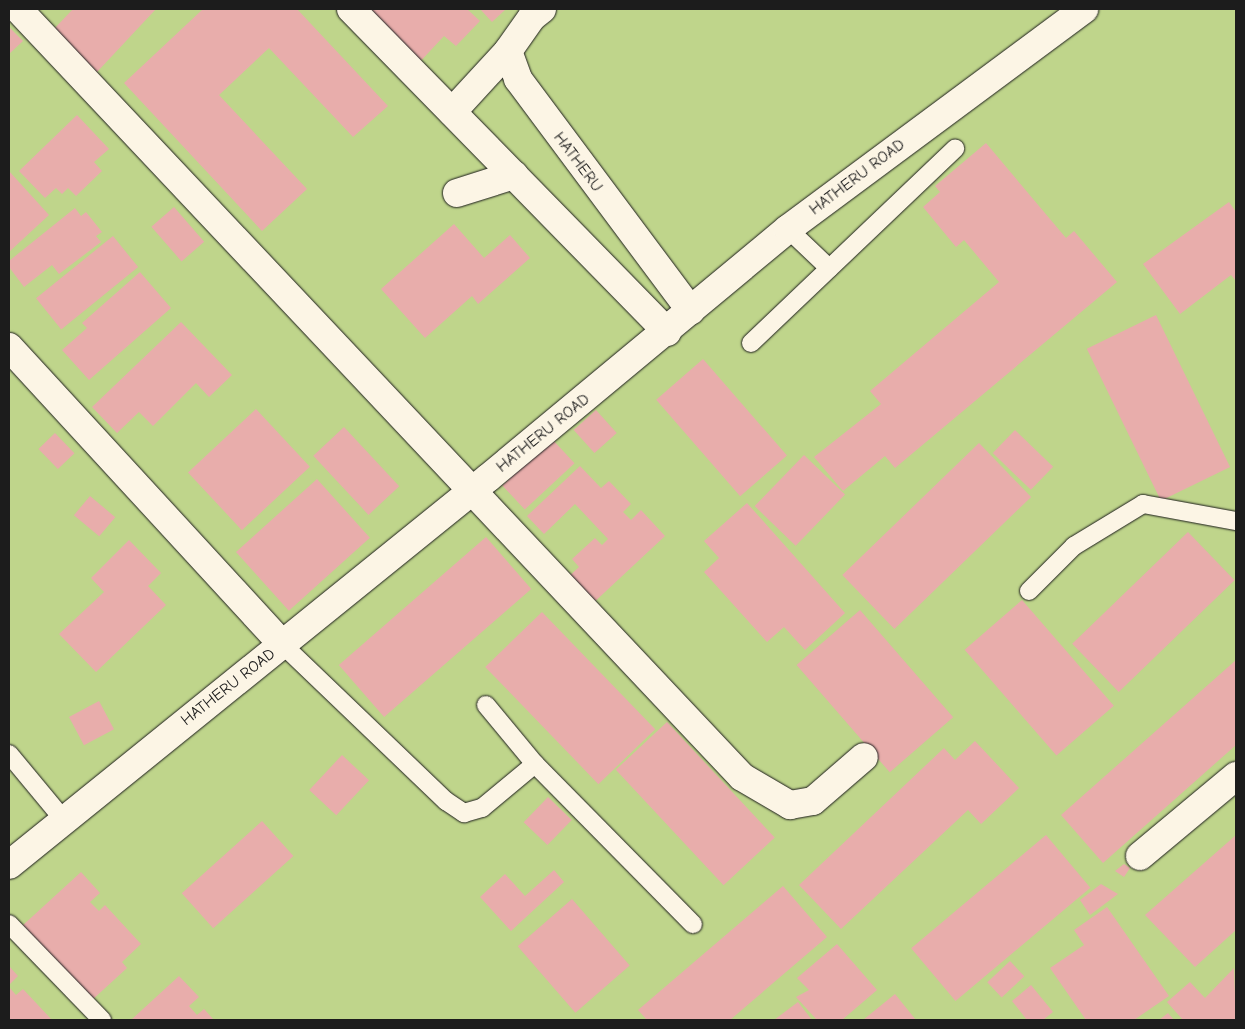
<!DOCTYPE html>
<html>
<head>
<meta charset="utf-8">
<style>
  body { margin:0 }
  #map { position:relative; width:1245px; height:1029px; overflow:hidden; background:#f6dfd4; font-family:"Comic Neue",sans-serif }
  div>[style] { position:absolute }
  .green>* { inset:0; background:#bfd58b; transform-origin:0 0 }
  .building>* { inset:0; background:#e8adab; transform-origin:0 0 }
  .roads { filter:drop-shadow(0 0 1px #1c1c1c) drop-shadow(0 0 1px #1c1c1c) }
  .lane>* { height:18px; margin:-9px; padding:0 9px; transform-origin:9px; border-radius:9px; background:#fcf5e5 }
  .street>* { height:28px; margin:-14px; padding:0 14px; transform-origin:14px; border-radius:14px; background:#fcf5e5 }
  span { translate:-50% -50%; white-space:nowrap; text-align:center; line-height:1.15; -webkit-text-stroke:5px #fcf5e5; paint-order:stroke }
  .street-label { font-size:16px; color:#1c1c1c }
  .frame { position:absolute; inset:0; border:10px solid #1c1c1c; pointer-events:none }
</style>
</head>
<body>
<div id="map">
  <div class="green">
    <i style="left:9px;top:9px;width:1227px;height:1011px"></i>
  </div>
  <div class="building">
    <i style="clip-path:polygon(73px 9px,156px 9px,97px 72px,53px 30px)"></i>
    <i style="clip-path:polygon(203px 9px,297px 9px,388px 106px,353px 137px,269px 48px,219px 95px,307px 189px,262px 231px,124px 83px)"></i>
    <i style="clip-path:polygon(369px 9px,467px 9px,480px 21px,456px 46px,444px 36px,416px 66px)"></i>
    <i style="clip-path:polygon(480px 9px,506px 9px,492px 22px)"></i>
    <i style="clip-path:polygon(9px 27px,23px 41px,9px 54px)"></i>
    <i style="clip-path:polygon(77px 115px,109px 149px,94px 162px,102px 171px,76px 196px,68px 188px,62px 194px,56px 188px,45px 198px,19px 171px)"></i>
    <i style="clip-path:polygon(986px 143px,1066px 238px,1074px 231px,1117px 282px,895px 468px,885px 456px,843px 491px,814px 457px,881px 404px,870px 391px,999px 282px,964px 240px,956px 247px,923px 207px,940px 192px,935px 186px)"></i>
    <i style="clip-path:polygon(9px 171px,49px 215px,9px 252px)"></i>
    <i style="clip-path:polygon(1229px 202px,1236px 212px,1236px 281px,1231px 275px,1180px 314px,1143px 264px)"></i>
    <i style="left:174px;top:207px;width:46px;height:30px;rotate:49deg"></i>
    <i style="clip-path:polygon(75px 208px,81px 216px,86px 212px,102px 232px,96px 236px,101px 242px,59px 274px,52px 265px,24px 287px,9px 267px,9px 261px)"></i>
    <i style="clip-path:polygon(454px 224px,484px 258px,510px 235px,530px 258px,478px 304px,472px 296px,425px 338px,381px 289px)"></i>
    <i style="left:113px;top:236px;width:40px;height:99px;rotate:51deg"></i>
    <i style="clip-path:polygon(140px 272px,171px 308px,89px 380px,62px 350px,87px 328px,82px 323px)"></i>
    <i style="left:1156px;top:315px;width:169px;height:77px;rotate:64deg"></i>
    <i style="clip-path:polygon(181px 322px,232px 375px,209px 397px,196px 383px,153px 426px,139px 412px,117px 433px,92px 407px)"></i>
    <i style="left:703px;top:359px;width:128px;height:62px;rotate:49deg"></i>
    <i style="left:256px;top:409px;width:79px;height:93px;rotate:47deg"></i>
    <i style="left:596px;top:410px;width:31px;height:30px;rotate:48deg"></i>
    <i style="left:344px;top:427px;width:81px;height:42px;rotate:47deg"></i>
    <i style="left:1015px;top:430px;width:53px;height:32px;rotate:44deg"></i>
    <i style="left:55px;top:433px;width:28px;height:23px;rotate:46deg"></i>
    <i style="left:552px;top:439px;width:33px;height:68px;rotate:47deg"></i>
    <i style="left:979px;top:443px;width:75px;height:190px;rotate:46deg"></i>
    <i style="left:804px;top:455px;width:57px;height:71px;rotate:44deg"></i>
    <i style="clip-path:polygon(580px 466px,601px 488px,609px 481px,631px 504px,623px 512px,631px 520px,641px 510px,665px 536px,590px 606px,565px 580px,579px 567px,572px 559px,595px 538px,602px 545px,608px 539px,575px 504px,544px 534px,527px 516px)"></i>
    <i style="left:317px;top:479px;width:79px;height:109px;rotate:48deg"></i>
    <i style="left:90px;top:496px;width:33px;height:25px;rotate:40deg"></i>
    <i style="clip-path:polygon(747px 503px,845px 613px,805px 650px,784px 627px,767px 642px,704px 572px,719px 558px,704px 541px)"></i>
    <i style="left:1188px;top:532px;width:67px;height:161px;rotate:46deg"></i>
    <i style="left:486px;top:537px;width:69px;height:195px;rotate:49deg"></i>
    <i style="clip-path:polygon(129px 540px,161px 573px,148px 586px,166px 605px,96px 672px,59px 634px,104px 592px,91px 578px)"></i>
    <i style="left:1022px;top:600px;width:140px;height:76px;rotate:49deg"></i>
    <i style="left:860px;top:610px;width:142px;height:84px;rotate:49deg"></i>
    <i style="left:542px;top:612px;width:163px;height:79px;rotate:46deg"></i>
    <i style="clip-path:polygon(1236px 660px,1236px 745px,1103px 863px,1061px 815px)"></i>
    <i style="left:99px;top:701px;width:32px;height:34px;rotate:62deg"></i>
    <i style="left:667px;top:722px;width:158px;height:70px;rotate:47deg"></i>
    <i style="clip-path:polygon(975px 741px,1019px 788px,981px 824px,968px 810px,841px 929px,799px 885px,944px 748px,955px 760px)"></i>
    <i style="left:342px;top:755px;width:37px;height:48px;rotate:43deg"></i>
    <i style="left:548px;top:797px;width:33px;height:35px;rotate:44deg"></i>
    <i style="left:262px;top:821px;width:47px;height:108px;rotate:48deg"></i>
    <i style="left:1046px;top:835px;width:69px;height:176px;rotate:50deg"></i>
    <i style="clip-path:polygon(1236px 835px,1236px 930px,1195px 967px,1145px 915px)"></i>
    <i style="clip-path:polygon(1124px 864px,1130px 868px,1124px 877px,1115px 871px)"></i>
    <i style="clip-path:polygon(554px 870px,564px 882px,511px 931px,480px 897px,505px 874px,525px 896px)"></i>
    <i style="clip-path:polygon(81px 872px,100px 893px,90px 902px,99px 911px,105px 905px,141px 944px,122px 962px,127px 968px,91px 1001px,22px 926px)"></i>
    <i style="clip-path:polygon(1101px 884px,1118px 894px,1090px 915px,1080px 900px)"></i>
    <i style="clip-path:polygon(783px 886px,827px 937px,730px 1020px,647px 1020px,638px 1010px)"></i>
    <i style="left:572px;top:899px;width:88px;height:72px;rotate:49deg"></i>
    <i style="clip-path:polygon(1107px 907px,1169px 996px,1134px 1020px,1086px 1020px,1050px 968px,1084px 945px,1074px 930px)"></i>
    <i style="clip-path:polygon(837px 944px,877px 990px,842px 1020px,817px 1020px,796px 997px,809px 990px,797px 978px)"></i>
    <i style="left:1010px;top:961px;width:21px;height:31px;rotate:47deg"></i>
    <i style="clip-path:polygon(9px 966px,18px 976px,9px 985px)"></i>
    <i style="clip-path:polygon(1234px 968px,1236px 1020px,1183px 1020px,1167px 1002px,1190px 982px,1205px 998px)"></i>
    <i style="clip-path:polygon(179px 976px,199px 997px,189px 1006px,197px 1015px,204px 1009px,214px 1020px,131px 1020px)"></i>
    <i style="clip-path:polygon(1031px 985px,1053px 1012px,1043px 1020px,1027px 1020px,1012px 1001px)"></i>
    <i style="clip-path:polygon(9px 987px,16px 995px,23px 989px,52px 1020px,9px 1020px)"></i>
    <i style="clip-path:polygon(895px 994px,916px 1020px,863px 1020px)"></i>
    <i style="clip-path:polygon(798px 1002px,812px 1020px,774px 1020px)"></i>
    <i style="clip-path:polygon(1168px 1013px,1174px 1020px,1159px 1020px)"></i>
  </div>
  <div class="roads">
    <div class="lane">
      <i style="left:788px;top:229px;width:57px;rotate:43.6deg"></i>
      <i style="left:751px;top:343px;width:282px;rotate:-43.6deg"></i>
      <i style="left:1029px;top:591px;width:64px;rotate:-45deg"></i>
      <i style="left:1074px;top:546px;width:81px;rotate:-31.3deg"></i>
      <i style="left:1143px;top:504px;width:95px;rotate:10.4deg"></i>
      <i style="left:282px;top:644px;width:227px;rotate:43.8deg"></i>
      <i style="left:446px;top:801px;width:22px;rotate:34deg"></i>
      <i style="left:464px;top:813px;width:19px;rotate:-16deg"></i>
      <i style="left:482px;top:808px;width:69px;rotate:-39.7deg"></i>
      <i style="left:535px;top:764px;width:225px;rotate:45.4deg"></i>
      <i style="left:486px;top:705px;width:77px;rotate:50.3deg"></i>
      <i style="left:9px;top:754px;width:85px;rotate:50.3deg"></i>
      <i style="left:9px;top:924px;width:134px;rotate:45.9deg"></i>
    </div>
    <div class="street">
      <i style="left:18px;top:9px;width:1055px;rotate:46.69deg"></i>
      <i style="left:742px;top:777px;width:56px;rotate:30.3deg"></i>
      <i style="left:790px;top:805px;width:23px;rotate:-10deg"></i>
      <i style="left:813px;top:801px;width:67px;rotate:-40.8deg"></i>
      <i style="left:351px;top:9px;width:452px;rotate:45.6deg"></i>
      <i style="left:542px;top:9px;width:13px;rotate:141deg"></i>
      <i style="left:532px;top:17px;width:42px;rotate:125.2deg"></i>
      <i style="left:508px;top:51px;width:30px;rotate:70deg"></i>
      <i style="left:518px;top:79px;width:289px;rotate:53.3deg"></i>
      <i style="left:452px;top:112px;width:83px;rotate:-47.4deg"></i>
      <i style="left:457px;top:193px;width:60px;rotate:-17.5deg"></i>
      <i style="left:9px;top:347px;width:403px;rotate:47.4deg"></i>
      <i style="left:1140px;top:856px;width:125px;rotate:-39.8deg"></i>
      <i style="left:9px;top:865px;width:616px;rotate:-38.94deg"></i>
      <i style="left:488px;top:478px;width:390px;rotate:-39.7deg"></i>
      <i style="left:788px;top:229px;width:369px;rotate:-36.6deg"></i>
    </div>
  </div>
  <div class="street-label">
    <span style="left:578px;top:162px;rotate:53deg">HATHERU</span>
    <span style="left:857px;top:177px;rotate:-37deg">HATHERU ROAD</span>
    <span style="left:543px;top:433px;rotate:-39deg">HATHERU ROAD</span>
    <span style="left:228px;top:687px;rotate:-38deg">HATHERU ROAD</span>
  </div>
  <div class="frame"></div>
</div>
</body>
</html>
